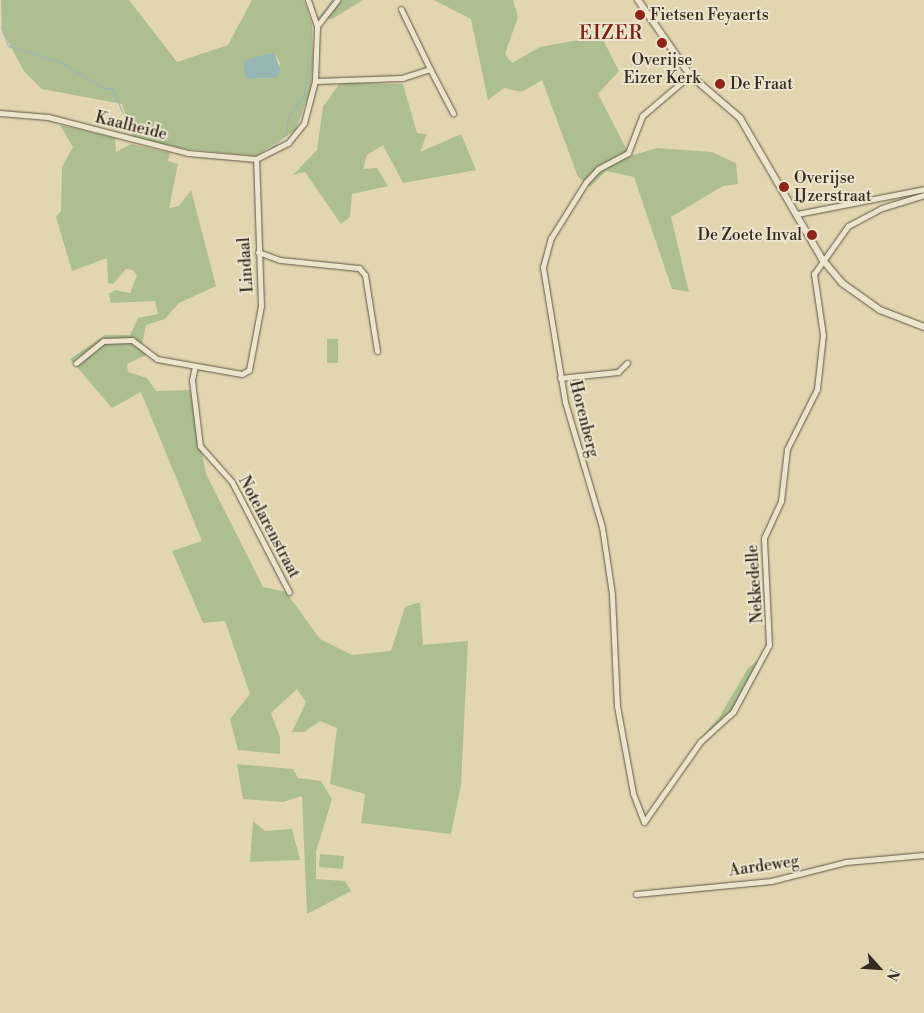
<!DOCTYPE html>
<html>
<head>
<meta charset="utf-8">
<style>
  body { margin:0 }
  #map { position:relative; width:924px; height:1013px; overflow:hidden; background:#e1d6b0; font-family:"Libre Bodoni",serif }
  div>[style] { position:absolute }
  .green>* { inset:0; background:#adbf90; transform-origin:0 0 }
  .water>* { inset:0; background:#97b7b4 }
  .stream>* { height:1px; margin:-0.5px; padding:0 0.5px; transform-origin:0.5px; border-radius:0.5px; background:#97b7b4 }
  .roads { filter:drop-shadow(0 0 1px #615646) drop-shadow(0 0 1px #615646) }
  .minor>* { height:5px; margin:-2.5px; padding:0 2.5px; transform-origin:2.5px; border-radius:2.5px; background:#ece4cc }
  .tertiary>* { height:6px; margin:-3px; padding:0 3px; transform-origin:3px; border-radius:3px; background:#ece4cc }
  .dots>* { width:14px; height:14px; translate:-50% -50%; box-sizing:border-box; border:2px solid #ece4cc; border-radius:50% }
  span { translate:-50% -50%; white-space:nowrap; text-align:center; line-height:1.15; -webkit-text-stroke:4px #ece4cc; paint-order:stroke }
  .poi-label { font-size:16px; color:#362b22 }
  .left { translate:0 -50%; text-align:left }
  .right { translate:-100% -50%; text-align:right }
  .street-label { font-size:16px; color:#362b22 }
  .quarter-label { font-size:19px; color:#7a1f14; letter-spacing:1px }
  .north { position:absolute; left:854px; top:943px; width:50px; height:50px; -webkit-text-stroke:4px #ece4cc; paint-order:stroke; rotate:116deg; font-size:14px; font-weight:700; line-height:20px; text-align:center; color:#362b22 }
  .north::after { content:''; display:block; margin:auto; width:18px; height:22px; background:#362b22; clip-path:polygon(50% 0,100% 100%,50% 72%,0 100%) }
</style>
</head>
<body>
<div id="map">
  <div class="green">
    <i style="clip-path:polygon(evenodd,1px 0,129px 0,177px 62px,228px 45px,252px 0,304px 0,312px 24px,313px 56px,311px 87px,296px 130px,256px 156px,186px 149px,133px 137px,122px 104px,42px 89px,24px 71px,2px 31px,1px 0,275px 54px,280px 63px,276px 78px,246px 79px,275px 54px)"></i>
    <i style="clip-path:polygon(338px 0,363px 0,332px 19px,324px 18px)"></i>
    <i style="clip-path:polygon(434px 0,513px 0,518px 17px,505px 54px,512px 63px,540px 47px,601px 36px,619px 71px,598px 94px,630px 156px,657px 148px,712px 152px,736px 163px,738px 184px,723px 186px,671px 217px,689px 292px,672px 289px,634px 177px,606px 171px,590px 187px,578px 177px,542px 80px,522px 92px,504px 88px,488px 100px,471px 19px)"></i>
    <i style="clip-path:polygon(340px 83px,403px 84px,417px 133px,427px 134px,420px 152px,461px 134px,476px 170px,403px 183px,383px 145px,367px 155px,363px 169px,377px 168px,388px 186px,352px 194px,350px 217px,341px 224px,305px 172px,293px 175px,317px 150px,323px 107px)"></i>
    <i style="clip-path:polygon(60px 125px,115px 138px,116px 152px,131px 144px,170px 153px,168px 161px,178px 164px,169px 208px,179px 206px,191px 190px,216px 286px,179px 303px,165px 319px,146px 325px,141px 349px,148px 354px,127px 364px,128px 372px,147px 378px,156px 391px,190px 390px,206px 474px,263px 587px,286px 592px,320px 639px,352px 655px,391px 651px,405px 607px,420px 602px,423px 645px,468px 641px,461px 785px,451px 834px,361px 823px,365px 794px,330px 784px,337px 728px,320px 721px,304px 732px,292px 732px,306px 702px,297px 689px,271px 713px,280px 737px,280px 754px,238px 750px,230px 719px,250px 694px,225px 621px,203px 623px,172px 551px,202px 541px,141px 392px,112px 408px,70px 359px,105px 335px,130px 335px,138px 318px,158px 314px,155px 301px,111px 303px,109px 294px,115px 290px,130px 293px,137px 275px,132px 270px,126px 269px,113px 284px,108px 283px,107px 258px,72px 271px,56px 217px,61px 211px,62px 167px,73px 147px)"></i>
    <i style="left:327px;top:339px;width:11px;height:24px"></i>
    <i style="clip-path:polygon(760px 659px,731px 711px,699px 740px,720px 716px,748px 668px)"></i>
    <i style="clip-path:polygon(237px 764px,293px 769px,298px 778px,321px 781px,332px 799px,316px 852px,316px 879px,345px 881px,351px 891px,307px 914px,302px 796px,283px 802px,243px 799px)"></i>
    <i style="clip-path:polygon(253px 821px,265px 831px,292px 829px,300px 860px,250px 862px)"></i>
    <i style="left:320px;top:854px;width:24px;height:13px;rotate:5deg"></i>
  </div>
  <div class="water">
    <i style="clip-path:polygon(266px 54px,275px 54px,281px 73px,276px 78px,246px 79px,243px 61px)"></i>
  </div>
  <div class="stream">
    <i style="left:318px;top:18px;width:23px;rotate:-52deg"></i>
    <i style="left:1px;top:26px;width:21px;rotate:71deg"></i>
    <i style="left:8px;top:46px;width:53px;rotate:16.4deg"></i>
    <i style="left:59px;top:61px;width:52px;rotate:31.5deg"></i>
    <i style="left:103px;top:88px;width:9px"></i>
    <i style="left:112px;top:88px;width:38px;rotate:67deg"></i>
    <i style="left:271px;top:148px;width:22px;rotate:-43deg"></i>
    <i style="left:287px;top:133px;width:14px;rotate:-90deg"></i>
    <i style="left:287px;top:119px;width:29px;rotate:-55deg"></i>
    <i style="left:304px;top:95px;width:68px;rotate:-84.1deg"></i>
  </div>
  <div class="roads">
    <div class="minor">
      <i style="left:308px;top:0;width:28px;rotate:71deg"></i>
      <i style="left:401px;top:9px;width:67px;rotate:64.2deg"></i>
      <i style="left:315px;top:81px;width:87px;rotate:-2deg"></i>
      <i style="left:402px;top:78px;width:29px;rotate:-18deg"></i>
      <i style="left:430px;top:69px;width:50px;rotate:62.4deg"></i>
      <i style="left:0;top:113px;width:48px;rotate:4.8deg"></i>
      <i style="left:48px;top:117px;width:145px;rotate:14.4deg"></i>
      <i style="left:188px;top:153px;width:68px;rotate:5deg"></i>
      <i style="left:256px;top:159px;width:36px;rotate:-27deg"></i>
      <i style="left:288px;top:143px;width:26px;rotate:-51deg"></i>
      <i style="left:304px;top:123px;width:43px;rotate:-75.3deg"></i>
      <i style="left:315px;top:81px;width:55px;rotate:-87.9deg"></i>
      <i style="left:317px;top:26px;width:33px;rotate:-52deg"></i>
      <i style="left:797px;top:214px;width:129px;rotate:-11.1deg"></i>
      <i style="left:258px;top:252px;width:23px;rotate:20deg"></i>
      <i style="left:280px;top:260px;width:79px;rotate:5.8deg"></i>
      <i style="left:359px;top:268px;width:9px;rotate:49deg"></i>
      <i style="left:365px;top:275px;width:77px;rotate:81deg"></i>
      <i style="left:76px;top:363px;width:35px;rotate:-39deg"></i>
      <i style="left:103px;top:341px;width:29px;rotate:-2deg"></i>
      <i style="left:132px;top:340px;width:31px;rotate:37deg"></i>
      <i style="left:157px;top:359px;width:86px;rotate:10deg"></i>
      <i style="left:242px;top:374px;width:8px;rotate:-30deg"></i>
      <i style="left:249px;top:370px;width:65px;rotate:-79.4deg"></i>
      <i style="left:261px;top:306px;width:147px;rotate:-91.9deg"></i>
      <i style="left:195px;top:366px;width:14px;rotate:102deg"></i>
      <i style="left:192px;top:380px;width:66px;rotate:83.1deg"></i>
      <i style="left:200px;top:446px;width:48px;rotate:48.4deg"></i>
      <i style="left:232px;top:482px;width:124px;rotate:62.6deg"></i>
      <i style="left:560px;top:378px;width:58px;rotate:-5.9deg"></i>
      <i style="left:618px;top:372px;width:13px;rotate:-45deg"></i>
      <i style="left:644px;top:822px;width:31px;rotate:-111deg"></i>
      <i style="left:633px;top:793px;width:88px;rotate:-100.4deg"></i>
      <i style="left:617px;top:706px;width:112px;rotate:-92.6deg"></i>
      <i style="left:612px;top:594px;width:68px;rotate:-98.5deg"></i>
      <i style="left:602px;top:527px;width:130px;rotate:-106.5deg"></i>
      <i style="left:565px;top:402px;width:137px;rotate:-99.3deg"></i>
      <i style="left:543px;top:267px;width:30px;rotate:-75deg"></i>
      <i style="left:551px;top:238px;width:66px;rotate:-58deg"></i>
      <i style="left:586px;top:182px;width:18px;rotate:-47deg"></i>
      <i style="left:598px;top:169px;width:34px;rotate:-28deg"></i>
      <i style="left:628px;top:153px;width:40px;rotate:-69deg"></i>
      <i style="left:642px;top:116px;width:63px;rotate:-40.5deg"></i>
      <i style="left:644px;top:822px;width:98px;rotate:-55deg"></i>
      <i style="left:700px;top:742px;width:45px;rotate:-42.3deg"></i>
      <i style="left:733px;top:712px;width:76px;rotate:-61.8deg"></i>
      <i style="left:769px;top:645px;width:107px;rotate:-92.7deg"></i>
      <i style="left:764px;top:538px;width:41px;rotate:-65.3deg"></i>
      <i style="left:781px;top:501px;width:52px;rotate:-83.4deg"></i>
      <i style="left:787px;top:449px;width:67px;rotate:-63.4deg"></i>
      <i style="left:817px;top:389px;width:54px;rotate:-83.7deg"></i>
      <i style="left:823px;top:335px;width:62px;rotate:-98.4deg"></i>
      <i style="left:814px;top:274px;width:59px;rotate:-54.7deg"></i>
      <i style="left:848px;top:226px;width:38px;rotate:-28deg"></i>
      <i style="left:882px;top:208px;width:44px;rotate:-17.2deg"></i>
      <i style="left:636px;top:894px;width:136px;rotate:-5.5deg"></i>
      <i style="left:771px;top:881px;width:77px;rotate:-14.2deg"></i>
      <i style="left:846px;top:862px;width:78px;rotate:-5.1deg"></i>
    </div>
    <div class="tertiary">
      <i style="left:638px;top:0;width:91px;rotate:55.3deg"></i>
      <i style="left:690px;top:75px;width:66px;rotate:40.7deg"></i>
      <i style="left:740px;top:118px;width:163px;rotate:59.8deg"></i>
      <i style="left:822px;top:259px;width:31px;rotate:50deg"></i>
      <i style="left:842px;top:283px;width:47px;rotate:35.4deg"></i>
      <i style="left:880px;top:310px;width:47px;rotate:21.1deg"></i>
    </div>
  </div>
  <div class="dots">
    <i style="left:640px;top:15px;background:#8f2418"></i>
    <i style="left:662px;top:43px;background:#8f2418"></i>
    <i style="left:720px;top:84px;background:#8f2418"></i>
    <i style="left:784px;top:187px;background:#8f2418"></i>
    <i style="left:812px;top:235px;background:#8f2418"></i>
  </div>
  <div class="poi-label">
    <span class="left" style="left:650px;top:15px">Fietsen Feyaerts</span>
    <span style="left:662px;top:69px">Overijse<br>Eizer Kerk</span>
    <span class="left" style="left:730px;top:84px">De Fraat</span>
    <span class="left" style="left:794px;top:187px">Overijse<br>IJzerstraat</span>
    <span class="right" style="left:802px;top:235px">De Zoete Inval</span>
  </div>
  <div class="street-label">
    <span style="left:131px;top:126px;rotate:14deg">Kaalheide</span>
    <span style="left:246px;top:265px;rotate:-94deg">Lindaal</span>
    <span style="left:584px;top:419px;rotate:76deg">Horenberg</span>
    <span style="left:269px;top:527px;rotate:62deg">Notelarenstraat</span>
    <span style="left:755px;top:584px;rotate:-94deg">Nekkedelle</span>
    <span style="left:764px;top:866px;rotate:-8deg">Aardeweg</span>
  </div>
  <div class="quarter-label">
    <span style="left:611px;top:34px">EIZER</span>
  </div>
  <div class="north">N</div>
</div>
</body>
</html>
